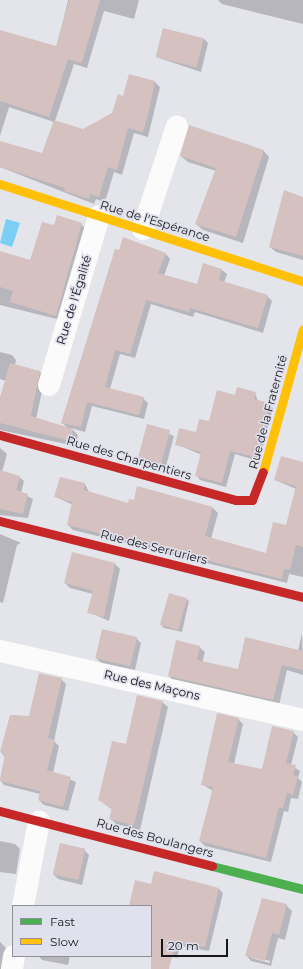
<!DOCTYPE html>
<html>
<head>
<meta charset="utf-8">
<style>
  body { margin:0 }
  #map { position:relative; width:303px; height:969px; overflow:hidden; background:#e4e4eb; font-family:Montserrat,sans-serif }
  div>[style] { position:absolute }
  .water>* { inset:0; background:#7bcef4 }
  .shadow>* { inset:0; background:#0003 }
  .building>* { inset:0; background:#d5c2c0; transform-origin:0 0 }
  .street>* { height:22px; margin:-11px; padding:0 11px; transform-origin:11px; border-radius:11px; background:#fbfbfc }
  .fast>* { height:9px; margin:-4.5px; padding:0 4.5px; transform-origin:4.5px; border-radius:4.5px; background:#4caf50 }
  .slow>* { height:9px; margin:-4.5px; padding:0 4.5px; transform-origin:4.5px; border-radius:4.5px; background:#ffc107 }
  .jam>* { height:9px; margin:-4.5px; padding:0 4.5px; transform-origin:4.5px; border-radius:4.5px; background:#c62828 }
  span { translate:-50% -50%; white-space:nowrap; text-align:center; line-height:1.15; -webkit-text-stroke:3px #e1e1ee; paint-order:stroke }
  .street-label { font-size:12px; color:#17171b }
  .legend { position:absolute; left:12px; top:905px; width:140px; height:52px; box-sizing:border-box; background:#e1e1ee; border:1px solid #90909a; margin:0; padding:5px 7px; list-style:none; font-size:12px; color:#17171b }
  .legend li { display:flex; align-items:center; gap:8px; height:20px }
  .legend b { width:20px; border:1px solid #90909a }
  .scale { position:absolute; left:161px; top:939px; width:67px; height:18px; box-sizing:border-box; border:2px solid #17171b; border-top:0; padding-left:5px; font-size:12px; line-height:14px; white-space:nowrap; color:#17171b; -webkit-text-stroke:3px #e1e1ee; paint-order:stroke }
</style>
</head>
<body>
<div id="map">
  <div class="water">
    <i style="clip-path:polygon(6px 219px,20px 223px,12px 247px,0 243px)"></i>
  </div>
  <div class="shadow">
    <i style="clip-path:polygon(68px 0,139px 0,134px 19px,104px 11px,87px 68px,74px 64px,55px 121px,83px 130px,113px 114px,124px 97px,130px 75px,155px 82px,160px 87px,148px 137px,134px 133px,122px 175px,114px 172px,105px 202px,96px 199px,94px 204px,0 167px,0 142px,42px 154px,54px 122px,9px 107px,0 136px,0 33px,57px 47px)"></i>
    <i style="clip-path:polygon(218px 0,303px 0,303px 24px,222px 4px)"></i>
    <i style="clip-path:polygon(163px 29px,204px 39px,208px 43px,201px 72px,156px 57px)"></i>
    <i style="clip-path:polygon(263px 150px,269px 157px,243px 243px,203px 230px,196px 224px,216px 171px,188px 162px,181px 156px)"></i>
    <i style="clip-path:polygon(303px 198px,303px 260px,276px 252px,270px 247px)"></i>
    <i style="clip-path:polygon(81px 224px,86px 229px,61px 320px,0 305px,0 259px,31px 261px,55px 227px)"></i>
    <i style="clip-path:polygon(166px 254px,170px 259px,164px 276px,198px 286px,222px 270px,227px 274px,224px 283px,267px 296px,272px 301px,263px 333px,195px 312px,193px 317px,151px 304px,135px 358px,120px 354px,110px 389px,143px 398px,148px 403px,144px 419px,92px 406px,85px 432px,71px 428px,78px 435px,75px 446px,0 430px,0 400px,6px 381px,0 379px,0 352px,12px 355px,16px 360px,15px 365px,40px 372px,45px 377px,36px 419px,68px 428px,62px 423px)"></i>
    <i style="clip-path:polygon(255px 393px,258px 401px,273px 408px,259px 461px,235px 454px,226px 487px,200px 480px,196px 475px,202px 455px,176px 444px,196px 434px,236px 396px)"></i>
    <i style="clip-path:polygon(148px 425px,174px 436px,165px 470px,138px 460px)"></i>
    <i style="clip-path:polygon(0 448px,7px 454px,2px 472px,19px 477px,24px 481px,21px 493px,33px 499px,28px 518px,0 515px)"></i>
    <i style="clip-path:polygon(303px 463px,303px 577px,289px 574px,287px 583px,73px 530px,68px 525px,73px 505px,56px 497px,85px 484px,89px 492px,129px 504px,213px 508px,218px 513px,211px 539px,267px 554px,287px 526px,296px 489px,275px 480px)"></i>
    <i style="clip-path:polygon(0 534px,21px 543px,17px 545px,3px 603px,0 602px)"></i>
    <i style="clip-path:polygon(73px 553px,115px 564px,120px 569px,109px 621px,89px 612px,93px 594px,70px 588px,65px 583px)"></i>
    <i style="clip-path:polygon(186px 599px,189px 601px,182px 632px,164px 628px,161px 625px)"></i>
    <i style="clip-path:polygon(302px 633px,303px 675px,287px 670px,279px 705px,174px 681px,169px 676px,199px 647px,205px 652px,202px 663px,238px 670px,298px 651px)"></i>
    <i style="clip-path:polygon(136px 638px,141px 643px,135px 670px,101px 663px,96px 658px)"></i>
    <i style="clip-path:polygon(61px 679px,66px 684px,54px 741px,59px 746px,53px 773px,76px 782px,68px 811px,44px 805px,39px 800px,40px 794px,4px 785px,0 780px,5px 757px,1px 752px,11px 715px,30px 717px)"></i>
    <i style="clip-path:polygon(162px 702px,168px 707px,140px 830px,116px 824px,110px 818px,113px 810px,99px 800px,127px 746px)"></i>
    <i style="clip-path:polygon(238px 719px,243px 724px,234px 764px,262px 770px,293px 732px,298px 737px,291px 765px,300px 771px,298px 778px,302px 782px,298px 799px,291px 798px,288px 812px,284px 811px,271px 862px,205px 846px,200px 841px,213px 791px,202px 784px)"></i>
    <i style="clip-path:polygon(0 841px,15px 844px,20px 849px,16px 874px,0 872px)"></i>
    <i style="clip-path:polygon(84px 850px,89px 855px,82px 885px,58px 879px,53px 874px)"></i>
    <i style="clip-path:polygon(152px 885px,219px 889px,223px 893px,209px 951px,180px 946px,177px 958px,151px 952px,151px 906px,130px 906px)"></i>
    <i style="clip-path:polygon(evenodd,286px 905px,292px 911px,285px 940px,278px 938px,271px 966px,251px 961px,246px 955px,286px 905px,251px 956px,270px 961px,270px 963px,251px 958px,251px 956px)"></i>
    <i style="clip-path:polygon(0 942px,6px 948px,2px 969px,0 969px)"></i>
    <i style="clip-path:polygon(38px 956px,70px 956px,68px 965px,42px 960px)"></i>
  </div>
  <div class="building">
    <i style="clip-path:polygon(69px 0,100px 0,82px 63px,68px 59px,49px 117px,0 101px,0 30px,56px 46px)"></i>
    <i style="left:163px;top:28px;width:42px;height:30px;rotate:14deg"></i>
    <i style="clip-path:polygon(129px 74px,155px 81px,148px 115px,143px 132px,128px 128px,117px 170px,108px 167px,99px 197px,90px 194px,89px 199px,64px 191px,65px 188px,0 167px,0 141px,42px 153px,54px 120px,83px 129px,112px 113px,118px 94px,123px 96px)"></i>
    <i style="clip-path:polygon(189px 125px,264px 150px,236px 237px,195px 224px,216px 168px,180px 156px)"></i>
    <i style="clip-path:polygon(284px 190px,303px 197px,303px 256px,269px 247px)"></i>
    <i style="clip-path:polygon(57px 215px,82px 223px,56px 316px,10px 302px,13px 291px,0 287px,0 251px,30px 260px,42px 222px,54px 225px)"></i>
    <i style="clip-path:polygon(123px 237px,166px 253px,158px 273px,197px 284px,203px 263px,222px 269px,219px 280px,268px 295px,258px 328px,190px 308px,189px 312px,146px 300px,130px 354px,115px 350px,105px 387px,144px 397px,139px 415px,87px 402px,81px 427px,61px 423px,115px 249px,119px 250px)"></i>
    <i style="clip-path:polygon(10px 363px,40px 371px,31px 416px,73px 429px,70px 441px,0 423px,0 397px)"></i>
    <i style="clip-path:polygon(237px 387px,256px 392px,254px 399px,270px 403px,255px 457px,230px 451px,222px 483px,195px 476px,201px 452px,175px 445px,179px 428px,196px 432px,199px 419px,209px 421px,217px 390px,235px 395px)"></i>
    <i style="left:147px;top:424px;width:24px;height:37px;rotate:15deg"></i>
    <i style="clip-path:polygon(281px 456px,303px 462px,303px 547px,296px 545px,290px 570px,284px 569px,282px 579px,67px 525px,72px 502px,54px 497px,60px 477px,85px 483px,84px 490px,128px 503px,129px 499px,134px 500px,137px 486px,213px 507px,205px 536px,266px 553px,273px 522px,286px 525px,296px 486px,274px 480px)"></i>
    <i style="clip-path:polygon(0 470px,20px 476px,16px 490px,28px 494px,23px 514px,0 509px)"></i>
    <i style="clip-path:polygon(72px 552px,115px 563px,104px 617px,87px 613px,93px 591px,64px 583px)"></i>
    <i style="left:169px;top:593px;width:19px;height:33px;rotate:16deg"></i>
    <i style="left:102px;top:629px;width:36px;height:30px;rotate:13deg"></i>
    <i style="clip-path:polygon(245px 637px,303px 651px,303px 670px,282px 665px,273px 700px,168px 676px,176px 640px,200px 646px,197px 660px,238px 669px)"></i>
    <i style="clip-path:polygon(39px 673px,62px 678px,48px 738px,55px 740px,47px 770px,71px 777px,63px 807px,38px 800px,40px 791px,0 781px,5px 754px,0 752px,10px 715px,29px 716px)"></i>
    <i style="clip-path:polygon(137px 695px,163px 701px,134px 825px,109px 819px,112px 808px,98px 800px,112px 741px,126px 744px)"></i>
    <i style="clip-path:polygon(217px 713px,239px 718px,228px 762px,262px 769px,272px 726px,294px 731px,286px 763px,296px 765px,293px 775px,298px 776px,293px 795px,287px 793px,283px 808px,279px 807px,266px 858px,199px 841px,213px 787px,201px 785px)"></i>
    <i style="left:60px;top:843px;width:26px;height:32px;rotate:13deg"></i>
    <i style="clip-path:polygon(154px 871px,219px 888px,205px 947px,176px 942px,169px 969px,151px 969px,151px 906px,129px 906px,135px 880px,151px 884px)"></i>
    <i style="clip-path:polygon(262px 898px,287px 904px,279px 935px,272px 933px,265px 961px,245px 956px)"></i>
  </div>
  <div class="street">
    <i style="left:143px;top:229px;width:108px;rotate:-71.7deg"></i>
    <i style="left:49px;top:385px;width:176px;rotate:-73.5deg"></i>
    <i style="left:0;top:651px;width:311px;rotate:12.8deg"></i>
    <i style="left:23px;top:906px;width:86px;rotate:-79.3deg"></i>
    <i style="left:12px;top:969px;width:13px;rotate:-81deg"></i>
  </div>
  <div class="fast">
    <i style="left:212px;top:866px;width:94px;rotate:14.2deg"></i>
  </div>
  <div class="slow">
    <i style="left:0;top:184px;width:318px;rotate:17.8deg"></i>
    <i style="left:263px;top:472px;width:148px;rotate:-74.4deg"></i>
  </div>
  <div class="jam">
    <i style="left:0;top:435px;width:245px;rotate:15.4deg"></i>
    <i style="left:236px;top:500px;width:16px"></i>
    <i style="left:252px;top:500px;width:30px;rotate:-69deg"></i>
    <i style="left:0;top:521px;width:312px;rotate:14.1deg"></i>
    <i style="left:0;top:811px;width:219px;rotate:14.5deg"></i>
  </div>
  <div class="street-label">
    <span style="left:155px;top:221px;rotate:17deg">Rue de l'Espérance</span>
    <span style="left:74px;top:300px;rotate:-73deg">Rue de l'Égalité</span>
    <span style="left:268px;top:412px;rotate:-75deg">Rue de la Fraternité</span>
    <span style="left:129px;top:458px;rotate:16deg">Rue des Charpentiers</span>
    <span style="left:154px;top:547px;rotate:14deg">Rue des Serruriers</span>
    <span style="left:152px;top:685px;rotate:13deg">Rue des Maçons</span>
    <span style="left:155px;top:838px;rotate:15deg">Rue des Boulangers</span>
  </div>
  <ul class="legend">
  <li><b style="height:5px;background:#4caf50"></b>Fast</li>
  <li><b style="height:5px;background:#ffc107"></b>Slow</li>
  </ul>
  <div class="scale">20 m</div>
</div>
</body>
</html>
